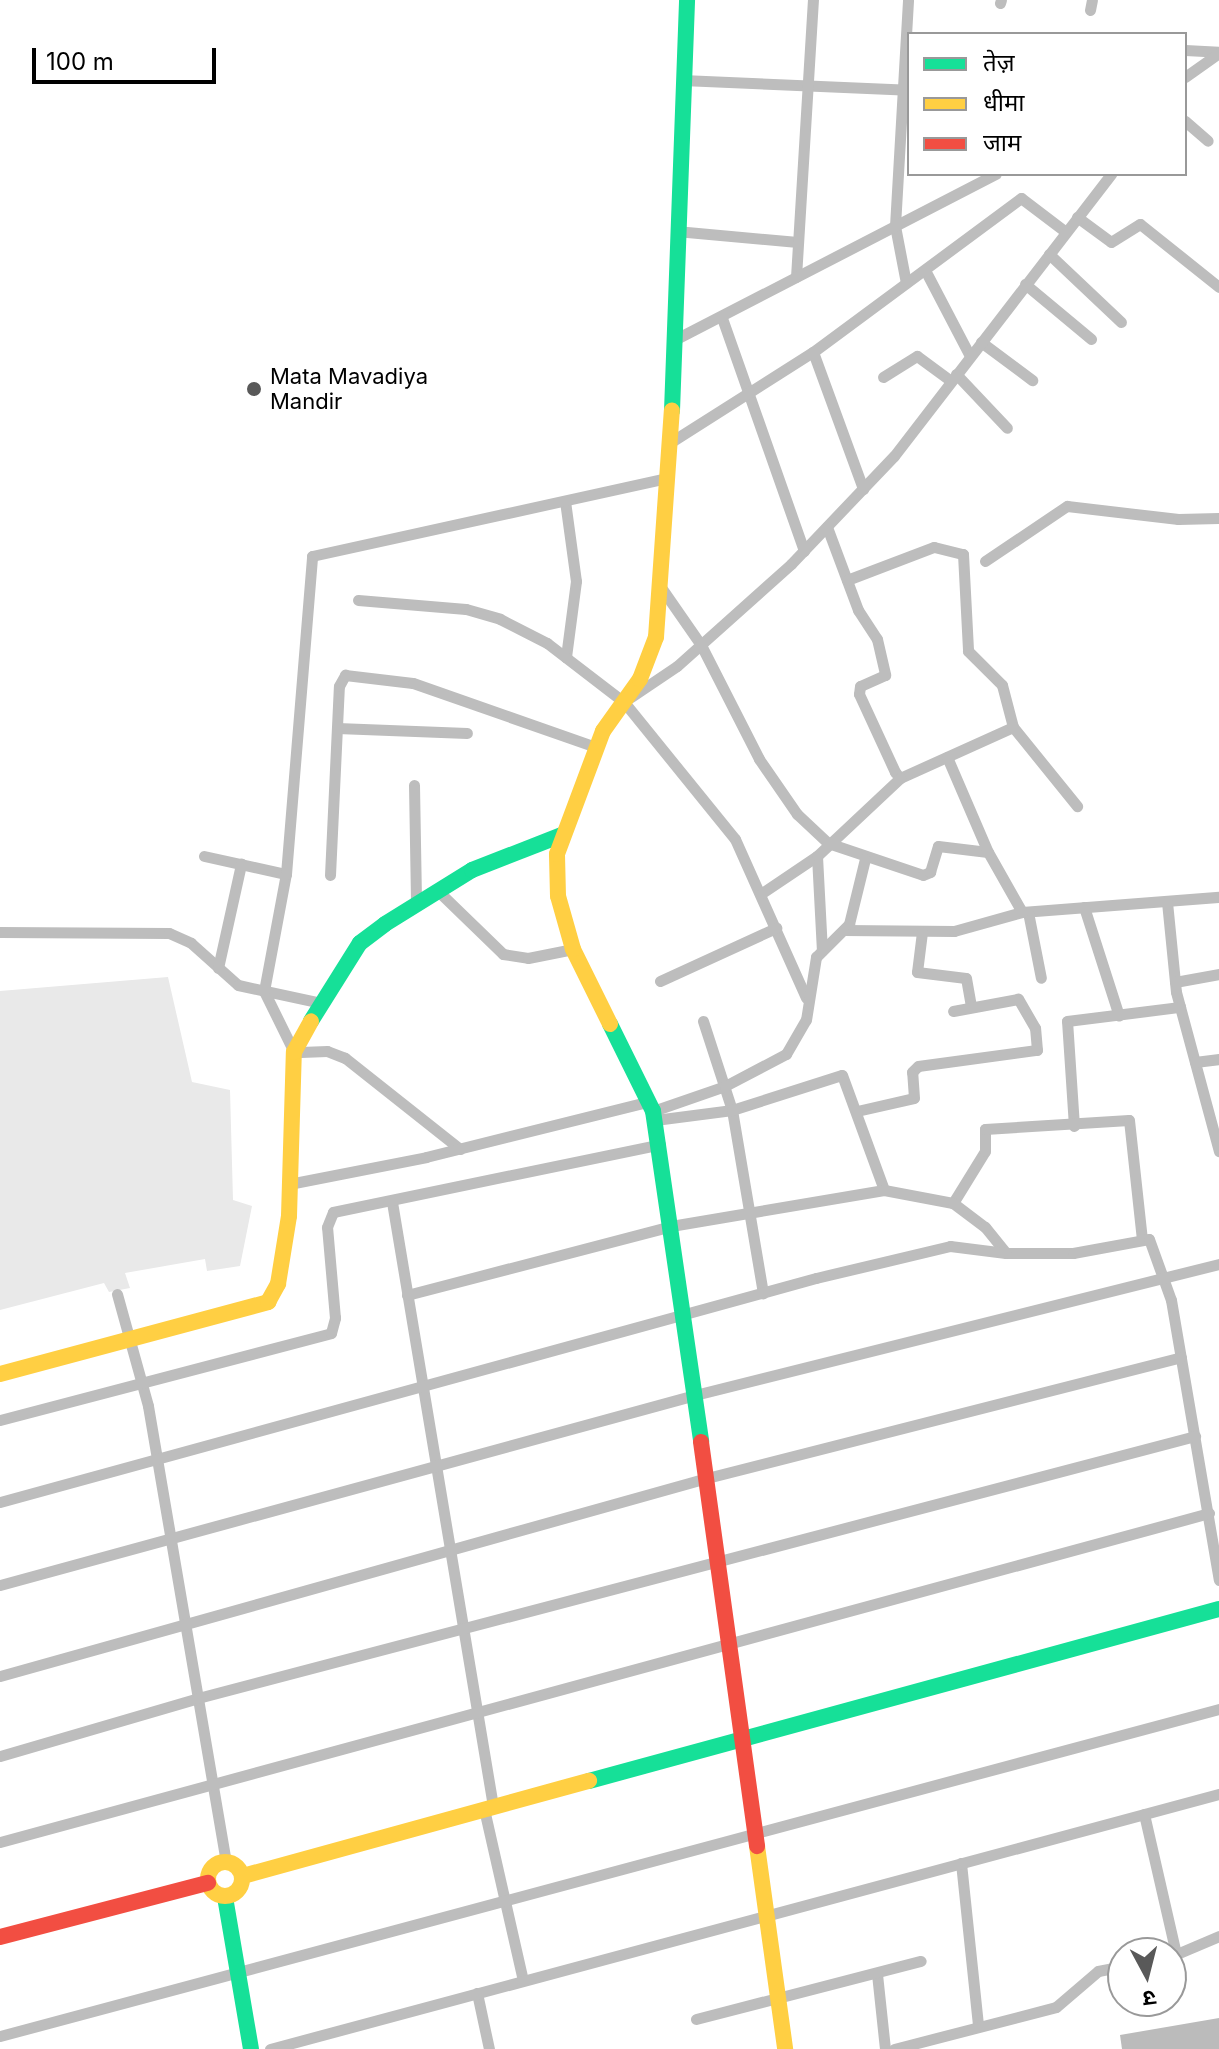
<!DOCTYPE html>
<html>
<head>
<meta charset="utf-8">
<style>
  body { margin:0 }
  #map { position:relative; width:1219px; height:2049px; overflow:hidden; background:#fff; font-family:Inter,"Noto Sans Devanagari",sans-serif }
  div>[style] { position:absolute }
  .green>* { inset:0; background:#e9e9e9 }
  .water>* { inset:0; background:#bbb }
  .street>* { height:11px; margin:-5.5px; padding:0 5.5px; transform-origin:5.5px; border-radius:5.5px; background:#bdbdbd }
  .fast>* { height:16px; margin:-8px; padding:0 8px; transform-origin:8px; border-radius:8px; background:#16e098 }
  .slow>* { height:16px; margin:-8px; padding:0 8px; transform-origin:8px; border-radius:8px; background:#ffcf43 }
  .slow>.ring { margin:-8px; padding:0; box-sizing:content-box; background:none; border:16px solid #ffcf43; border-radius:50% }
  .jam>* { height:16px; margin:-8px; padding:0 8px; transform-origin:8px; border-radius:8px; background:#f24e42 }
  .dots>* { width:22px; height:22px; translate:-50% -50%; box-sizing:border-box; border:4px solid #fff; border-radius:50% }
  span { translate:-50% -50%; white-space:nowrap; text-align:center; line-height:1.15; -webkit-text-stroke:6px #fff; paint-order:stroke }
  .poi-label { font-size:22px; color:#000 }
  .left { translate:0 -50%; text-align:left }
  .legend { position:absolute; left:907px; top:32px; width:280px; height:144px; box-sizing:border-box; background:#fff; border:2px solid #999; margin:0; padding:10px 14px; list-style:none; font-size:24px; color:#000 }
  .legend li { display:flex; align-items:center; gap:16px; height:40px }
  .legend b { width:40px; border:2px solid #999 }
  .north { position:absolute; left:1107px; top:1937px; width:80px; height:80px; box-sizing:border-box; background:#fff; border:2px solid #999; border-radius:50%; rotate:173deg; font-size:22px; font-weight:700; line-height:32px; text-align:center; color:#000 }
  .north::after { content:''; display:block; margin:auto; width:28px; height:36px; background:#595959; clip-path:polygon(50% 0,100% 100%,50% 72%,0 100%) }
  .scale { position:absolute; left:32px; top:48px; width:184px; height:36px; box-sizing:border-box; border:4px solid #000; border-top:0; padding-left:10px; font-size:24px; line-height:28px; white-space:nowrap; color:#000; -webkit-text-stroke:6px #fff; paint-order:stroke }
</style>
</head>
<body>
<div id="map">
  <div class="green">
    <i style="clip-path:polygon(168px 977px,192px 1082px,230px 1090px,233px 1200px,252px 1206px,240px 1266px,207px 1271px,205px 1259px,125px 1273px,130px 1288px,109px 1292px,104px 1283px,0 1310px,0 991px)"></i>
  </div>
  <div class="water">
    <i style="clip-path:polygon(1219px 2018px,1219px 2049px,1122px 2049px,1120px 2035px)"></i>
  </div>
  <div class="street">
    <i style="left:1000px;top:3px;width:3px;rotate:-72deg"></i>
    <i style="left:1090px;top:10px;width:10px;rotate:-79deg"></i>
    <i style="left:1185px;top:50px;width:34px;rotate:3deg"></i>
    <i style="left:1185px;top:77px;width:42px;rotate:-35.2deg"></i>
    <i style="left:682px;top:80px;width:226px;rotate:2.5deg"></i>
    <i style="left:1185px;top:121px;width:30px;rotate:41deg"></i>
    <i style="left:1077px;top:217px;width:42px;rotate:36.3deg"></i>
    <i style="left:1111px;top:242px;width:34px;rotate:-32deg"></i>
    <i style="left:1140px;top:224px;width:101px;rotate:38.6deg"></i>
    <i style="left:676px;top:231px;width:122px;rotate:5.2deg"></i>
    <i style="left:1049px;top:254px;width:99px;rotate:43.4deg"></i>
    <i style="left:925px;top:270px;width:97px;rotate:62.4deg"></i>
    <i style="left:796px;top:277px;width:278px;rotate:-86.5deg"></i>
    <i style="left:906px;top:283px;width:58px;rotate:-100.9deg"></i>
    <i style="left:895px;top:226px;width:226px;rotate:-86.7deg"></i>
    <i style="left:1025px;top:284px;width:86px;rotate:39.8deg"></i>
    <i style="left:722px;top:318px;width:247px;rotate:70.6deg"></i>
    <i style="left:674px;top:340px;width:362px;rotate:-27.3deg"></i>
    <i style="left:981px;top:342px;width:64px;rotate:36.7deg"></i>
    <i style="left:813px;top:352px;width:146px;rotate:69.9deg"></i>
    <i style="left:956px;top:374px;width:74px;rotate:46.6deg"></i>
    <i style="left:883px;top:377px;width:40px;rotate:-32deg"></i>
    <i style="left:917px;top:356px;width:42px;rotate:36.3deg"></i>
    <i style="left:671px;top:442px;width:168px;rotate:-32.4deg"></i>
    <i style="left:813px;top:352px;width:259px;rotate:-36.5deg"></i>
    <i style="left:1021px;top:198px;width:56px;rotate:37.1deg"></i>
    <i style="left:565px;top:501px;width:81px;rotate:82.2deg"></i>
    <i style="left:576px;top:581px;width:77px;rotate:97.5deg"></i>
    <i style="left:827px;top:527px;width:89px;rotate:69.5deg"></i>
    <i style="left:858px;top:610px;width:35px;rotate:57deg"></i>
    <i style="left:877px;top:639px;width:37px;rotate:77deg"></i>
    <i style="left:885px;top:675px;width:27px;rotate:156deg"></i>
    <i style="left:860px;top:686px;width:8px;rotate:97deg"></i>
    <i style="left:859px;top:694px;width:86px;rotate:65.2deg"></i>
    <i style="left:895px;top:772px;width:8px;rotate:50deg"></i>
    <i style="left:900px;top:778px;width:124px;rotate:-24.3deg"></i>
    <i style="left:985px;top:561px;width:99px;rotate:-33.9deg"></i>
    <i style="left:1067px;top:506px;width:112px;rotate:6.7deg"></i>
    <i style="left:1178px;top:519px;width:41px;rotate:-1.4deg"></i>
    <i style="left:847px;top:580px;width:93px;rotate:-20.8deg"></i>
    <i style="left:934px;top:547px;width:30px;rotate:14deg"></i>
    <i style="left:963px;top:554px;width:97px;rotate:87deg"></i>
    <i style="left:968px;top:651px;width:48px;rotate:45deg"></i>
    <i style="left:1002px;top:685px;width:43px;rotate:75.3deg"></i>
    <i style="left:1013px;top:727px;width:102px;rotate:51deg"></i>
    <i style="left:660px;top:586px;width:72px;rotate:55.2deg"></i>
    <i style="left:701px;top:645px;width:128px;rotate:63deg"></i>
    <i style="left:759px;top:759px;width:67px;rotate:55.4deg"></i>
    <i style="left:797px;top:814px;width:42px;rotate:43.1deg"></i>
    <i style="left:828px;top:843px;width:100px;rotate:18.6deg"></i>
    <i style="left:923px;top:875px;width:8px;rotate:-23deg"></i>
    <i style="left:930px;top:872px;width:27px;rotate:-73deg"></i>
    <i style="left:938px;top:846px;width:50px;rotate:6.8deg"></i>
    <i style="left:358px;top:600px;width:108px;rotate:4.8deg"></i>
    <i style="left:466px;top:609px;width:35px;rotate:16deg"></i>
    <i style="left:500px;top:619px;width:53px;rotate:27.1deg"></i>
    <i style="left:547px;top:643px;width:97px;rotate:37.5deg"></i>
    <i style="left:624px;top:702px;width:176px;rotate:51deg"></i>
    <i style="left:735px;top:839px;width:174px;rotate:65.9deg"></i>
    <i style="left:631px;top:697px;width:55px;rotate:-34deg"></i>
    <i style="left:677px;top:666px;width:153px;rotate:-41.8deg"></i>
    <i style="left:791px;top:564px;width:149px;rotate:-46.4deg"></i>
    <i style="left:894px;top:456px;width:356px;rotate:-52.4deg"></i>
    <i style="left:337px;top:728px;width:130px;rotate:2.2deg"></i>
    <i style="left:947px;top:757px;width:103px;rotate:66.7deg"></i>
    <i style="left:988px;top:852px;width:69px;rotate:60.5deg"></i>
    <i style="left:1022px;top:912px;width:198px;rotate:-4.4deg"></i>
    <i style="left:414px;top:785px;width:118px;rotate:89deg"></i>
    <i style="left:204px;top:856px;width:84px;rotate:12.4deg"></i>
    <i style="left:817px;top:856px;width:95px;rotate:87deg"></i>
    <i style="left:330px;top:875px;width:189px;rotate:-87.3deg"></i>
    <i style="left:339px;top:686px;width:13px;rotate:-61deg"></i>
    <i style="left:345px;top:675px;width:68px;rotate:6.7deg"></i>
    <i style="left:413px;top:683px;width:194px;rotate:19.3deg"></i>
    <i style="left:437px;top:890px;width:92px;rotate:44.1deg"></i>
    <i style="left:503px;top:954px;width:25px;rotate:9deg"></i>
    <i style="left:528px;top:958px;width:46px;rotate:-11.3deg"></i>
    <i style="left:762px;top:893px;width:66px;rotate:-33.9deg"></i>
    <i style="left:817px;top:856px;width:114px;rotate:-43.2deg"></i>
    <i style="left:1167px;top:902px;width:90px;rotate:84.3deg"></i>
    <i style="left:1176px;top:992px;width:165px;rotate:74.9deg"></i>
    <i style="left:1084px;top:907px;width:114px;rotate:72.2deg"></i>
    <i style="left:1028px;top:912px;width:67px;rotate:78.9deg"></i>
    <i style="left:844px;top:930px;width:110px;rotate:0.5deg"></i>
    <i style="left:954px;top:931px;width:71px;rotate:-15.6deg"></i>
    <i style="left:0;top:932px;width:169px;rotate:0.3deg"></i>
    <i style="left:169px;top:933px;width:24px;rotate:24deg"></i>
    <i style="left:191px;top:943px;width:63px;rotate:41.8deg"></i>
    <i style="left:238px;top:985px;width:86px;rotate:12.1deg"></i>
    <i style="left:922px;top:932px;width:40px;rotate:97.1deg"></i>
    <i style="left:917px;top:972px;width:49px;rotate:7deg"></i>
    <i style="left:966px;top:978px;width:28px;rotate:80deg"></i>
    <i style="left:218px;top:968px;width:107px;rotate:-77.5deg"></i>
    <i style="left:660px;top:981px;width:128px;rotate:-24.6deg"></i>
    <i style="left:1175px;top:982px;width:45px;rotate:-10.3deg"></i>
    <i style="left:703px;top:1021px;width:94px;rotate:72deg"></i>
    <i style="left:732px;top:1110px;width:186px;rotate:80.4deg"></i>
    <i style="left:1195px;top:1062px;width:24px;rotate:-7deg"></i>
    <i style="left:653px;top:1111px;width:76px;rotate:-19.1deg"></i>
    <i style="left:725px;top:1086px;width:69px;rotate:-27.7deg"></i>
    <i style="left:786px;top:1054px;width:39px;rotate:-60deg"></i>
    <i style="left:806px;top:1020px;width:64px;rotate:-81deg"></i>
    <i style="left:816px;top:957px;width:47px;rotate:-45deg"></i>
    <i style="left:849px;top:924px;width:67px;rotate:-76.2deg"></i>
    <i style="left:857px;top:1111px;width:58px;rotate:-12.8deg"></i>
    <i style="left:914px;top:1098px;width:26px;rotate:-94deg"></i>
    <i style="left:912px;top:1072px;width:8px;rotate:-45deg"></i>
    <i style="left:918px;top:1066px;width:120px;rotate:-7.7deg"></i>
    <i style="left:1037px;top:1050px;width:22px;rotate:-95deg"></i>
    <i style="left:1035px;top:1028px;width:34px;rotate:-120deg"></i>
    <i style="left:1018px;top:999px;width:66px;rotate:169.5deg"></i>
    <i style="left:655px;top:1120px;width:78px;rotate:-7.4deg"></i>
    <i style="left:732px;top:1110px;width:115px;rotate:-17.7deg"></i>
    <i style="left:842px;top:1075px;width:122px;rotate:69.9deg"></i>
    <i style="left:1074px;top:1126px;width:105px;rotate:-93.8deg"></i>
    <i style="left:1067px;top:1021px;width:114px;rotate:-7.1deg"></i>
    <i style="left:460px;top:1149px;width:147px;rotate:-141.6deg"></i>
    <i style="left:345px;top:1058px;width:19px;rotate:-159deg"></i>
    <i style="left:327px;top:1051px;width:33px;rotate:178deg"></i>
    <i style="left:294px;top:1052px;width:68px;rotate:-116.2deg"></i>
    <i style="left:264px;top:991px;width:119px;rotate:-79.4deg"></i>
    <i style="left:286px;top:874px;width:319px;rotate:-85.3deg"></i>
    <i style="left:312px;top:556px;width:364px;rotate:-12.4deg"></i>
    <i style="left:289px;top:1184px;width:140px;rotate:-11.1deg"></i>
    <i style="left:426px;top:1157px;width:228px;rotate:-14deg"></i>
    <i style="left:392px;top:1202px;width:612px;rotate:80.51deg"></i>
    <i style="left:953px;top:1203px;width:61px;rotate:-58.4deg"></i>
    <i style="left:985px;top:1151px;width:22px;rotate:-90deg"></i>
    <i style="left:985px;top:1129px;width:144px;rotate:-3.6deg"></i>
    <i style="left:1129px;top:1120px;width:120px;rotate:83.8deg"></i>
    <i style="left:117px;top:1294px;width:116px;rotate:74.5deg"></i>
    <i style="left:148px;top:1406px;width:463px;rotate:80.3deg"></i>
    <i style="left:407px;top:1295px;width:273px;rotate:-14.6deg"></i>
    <i style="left:671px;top:1226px;width:216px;rotate:-9.6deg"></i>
    <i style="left:884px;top:1190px;width:70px;rotate:10.7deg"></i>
    <i style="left:953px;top:1203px;width:40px;rotate:37deg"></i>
    <i style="left:985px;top:1227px;width:33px;rotate:51deg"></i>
    <i style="left:1006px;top:1253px;width:67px"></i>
    <i style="left:1073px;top:1253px;width:77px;rotate:-10.4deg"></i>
    <i style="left:1149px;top:1239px;width:65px;rotate:70.2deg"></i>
    <i style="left:1171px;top:1300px;width:284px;rotate:80.3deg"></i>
    <i style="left:0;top:1420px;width:342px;rotate:-14.7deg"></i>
    <i style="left:331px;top:1333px;width:16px;rotate:-75deg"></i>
    <i style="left:335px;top:1318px;width:91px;rotate:-95deg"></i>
    <i style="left:327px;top:1227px;width:16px;rotate:-68deg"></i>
    <i style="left:333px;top:1212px;width:334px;rotate:-11.7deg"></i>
    <i style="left:0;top:1502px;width:846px;rotate:-15.35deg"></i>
    <i style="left:816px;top:1278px;width:138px;rotate:-13.4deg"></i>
    <i style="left:950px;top:1246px;width:56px;rotate:7.1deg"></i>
    <i style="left:0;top:1585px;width:721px;rotate:-15.29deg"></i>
    <i style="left:695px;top:1395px;width:540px;rotate:-14.04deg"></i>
    <i style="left:0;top:1676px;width:734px;rotate:-15.65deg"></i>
    <i style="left:707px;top:1478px;width:489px;rotate:-14.3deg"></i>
    <i style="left:0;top:1756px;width:206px;rotate:-16.3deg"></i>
    <i style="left:198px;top:1698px;width:1031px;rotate:-14.72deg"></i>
    <i style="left:484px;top:1809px;width:175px;rotate:77.2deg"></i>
    <i style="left:1144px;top:1814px;width:144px;rotate:77.1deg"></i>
    <i style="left:0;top:1842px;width:1253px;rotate:-15.22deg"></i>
    <i style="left:961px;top:1863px;width:162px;rotate:84deg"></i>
    <i style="left:1172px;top:1956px;width:51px;rotate:-23.1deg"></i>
    <i style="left:877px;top:1974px;width:75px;rotate:83.9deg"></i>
    <i style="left:477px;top:1993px;width:57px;rotate:77.9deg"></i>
    <i style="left:696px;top:2019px;width:232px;rotate:-14.5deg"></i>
    <i style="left:0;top:2036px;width:1262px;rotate:-15.02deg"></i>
    <i style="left:270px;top:2049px;width:983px;rotate:-15.04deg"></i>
    <i style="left:894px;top:2049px;width:167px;rotate:-14.5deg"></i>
    <i style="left:1056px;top:2007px;width:55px;rotate:-40.6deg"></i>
    <i style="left:1098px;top:1971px;width:25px;rotate:-11deg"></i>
  </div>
  <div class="fast">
    <i style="left:672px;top:411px;width:411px;rotate:-87.9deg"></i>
    <i style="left:311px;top:1021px;width:92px;rotate:-57.9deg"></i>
    <i style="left:360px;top:943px;width:31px;rotate:-37deg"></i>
    <i style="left:385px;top:924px;width:102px;rotate:-31.8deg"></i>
    <i style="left:472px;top:870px;width:97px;rotate:-21.3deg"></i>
    <i style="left:610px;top:1024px;width:97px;rotate:63.7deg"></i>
    <i style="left:653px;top:1111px;width:334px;rotate:81.7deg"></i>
    <i style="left:589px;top:1781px;width:653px;rotate:-15.27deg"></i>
    <i style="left:225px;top:1897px;width:154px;rotate:80.3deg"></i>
  </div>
  <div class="slow">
    <i style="left:610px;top:1024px;width:84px;rotate:-116.3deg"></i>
    <i style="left:573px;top:949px;width:55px;rotate:-105.8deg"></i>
    <i style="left:558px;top:896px;width:42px;rotate:-91.4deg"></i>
    <i style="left:557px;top:854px;width:131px;rotate:-69.5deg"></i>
    <i style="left:603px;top:731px;width:64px;rotate:-54.6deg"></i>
    <i style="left:640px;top:679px;width:45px;rotate:-69.1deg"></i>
    <i style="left:656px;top:637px;width:227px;rotate:-86deg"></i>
    <i style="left:0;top:1374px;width:278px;rotate:-15deg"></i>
    <i style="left:268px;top:1302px;width:21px;rotate:-61deg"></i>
    <i style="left:278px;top:1284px;width:69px;rotate:-80.8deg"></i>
    <i style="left:289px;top:1216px;width:164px;rotate:-88.3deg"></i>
    <i style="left:294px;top:1052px;width:35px;rotate:-61deg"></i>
    <i style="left:757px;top:1846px;width:205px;rotate:82.1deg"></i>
    <i class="ring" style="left:208px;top:1862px;width:18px;height:18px"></i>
    <i style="left:243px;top:1876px;width:359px;rotate:-15.4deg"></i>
  </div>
  <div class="jam">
    <i style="left:701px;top:1442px;width:408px;rotate:82.1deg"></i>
    <i style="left:0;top:1937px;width:215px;rotate:-14.6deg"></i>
  </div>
  <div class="dots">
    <i style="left:254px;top:389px;background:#595959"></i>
  </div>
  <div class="poi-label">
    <span class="left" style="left:270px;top:389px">Mata Mavadiya<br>Mandir</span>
  </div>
  <ul class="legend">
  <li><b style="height:10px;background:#16e098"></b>तेज़</li>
  <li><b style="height:10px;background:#ffcf43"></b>धीमा</li>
  <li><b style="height:10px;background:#f24e42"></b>जाम</li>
  </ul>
  <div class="north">उ</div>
  <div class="scale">100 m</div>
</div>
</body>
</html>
